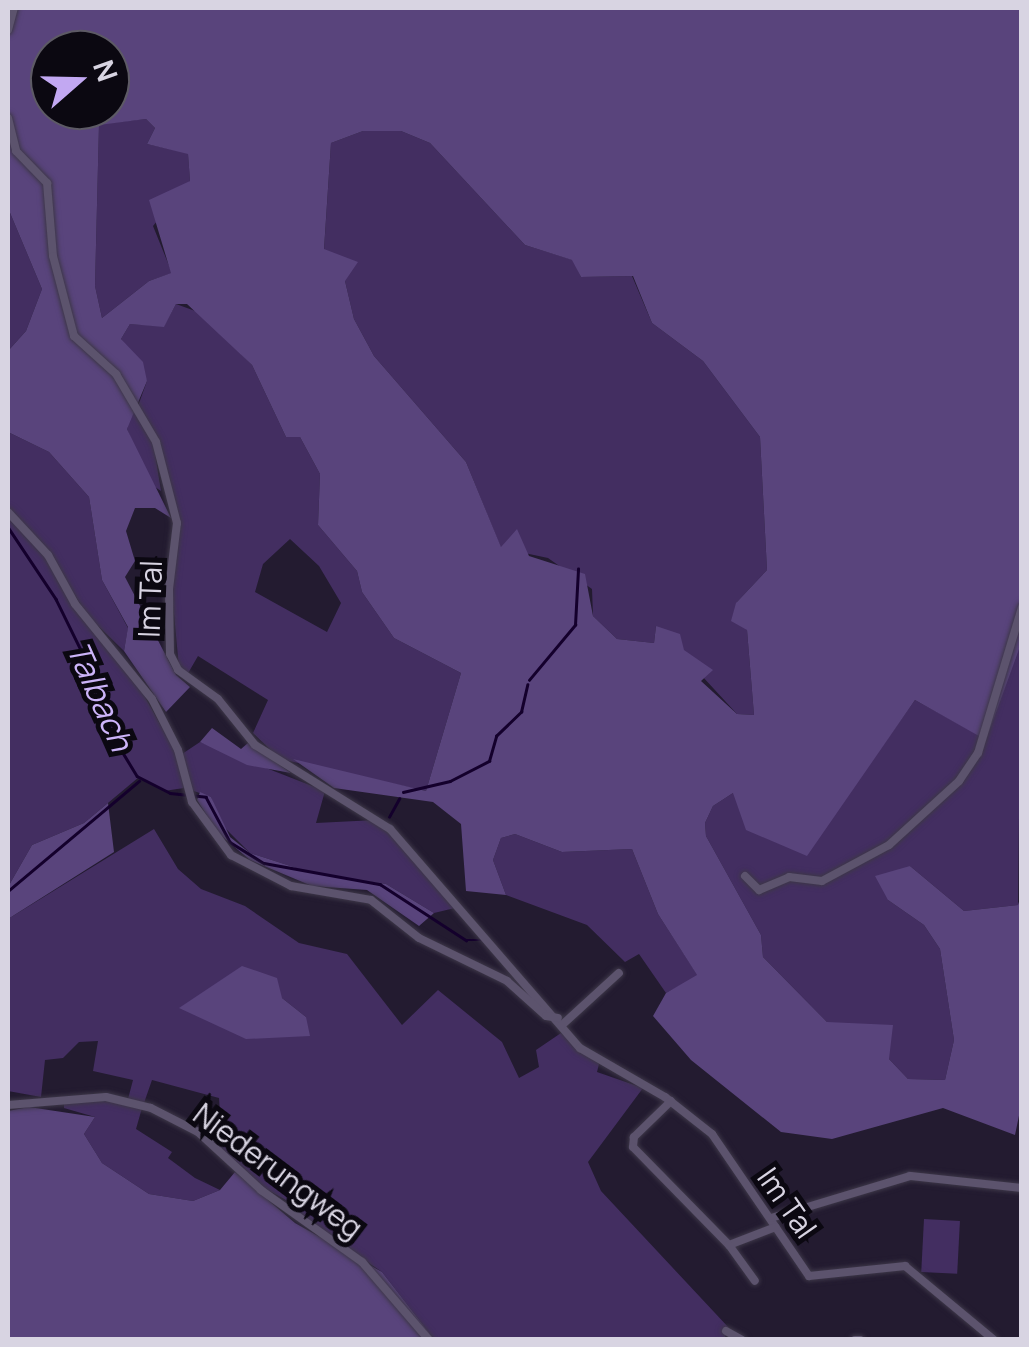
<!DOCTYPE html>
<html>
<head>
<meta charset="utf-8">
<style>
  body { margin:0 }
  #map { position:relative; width:1029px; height:1347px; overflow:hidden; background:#231b30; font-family:Manrope,sans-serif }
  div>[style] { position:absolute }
  .green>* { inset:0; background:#432e61; transform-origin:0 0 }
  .forest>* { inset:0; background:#59447c }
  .stream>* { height:2.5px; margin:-1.25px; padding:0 1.25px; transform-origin:1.25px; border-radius:1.25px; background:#14002c }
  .roads { filter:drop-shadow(0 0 2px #3d3748) drop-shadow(0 0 2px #3d3748) }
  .street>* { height:8px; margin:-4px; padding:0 4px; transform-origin:4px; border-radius:4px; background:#5c536d }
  span { translate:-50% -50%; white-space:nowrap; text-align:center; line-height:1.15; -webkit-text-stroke:10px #0b0811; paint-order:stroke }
  .street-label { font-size:30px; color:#d8d4e2 }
  .water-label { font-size:32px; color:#ccb4f9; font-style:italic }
  .frame { position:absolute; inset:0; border:10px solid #d8d4e2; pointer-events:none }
  .north { position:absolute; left:30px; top:30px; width:100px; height:100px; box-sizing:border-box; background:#0b0811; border:2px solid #5d5a65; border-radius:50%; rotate:70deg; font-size:28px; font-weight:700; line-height:40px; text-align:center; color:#d8d4e2 }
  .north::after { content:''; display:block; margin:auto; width:35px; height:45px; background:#c2a8f2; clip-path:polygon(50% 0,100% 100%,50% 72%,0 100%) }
</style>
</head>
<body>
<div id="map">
  <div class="green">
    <i style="clip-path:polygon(146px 119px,155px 128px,147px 144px,188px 153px,190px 181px,153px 226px,172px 273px,149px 281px,102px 318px,95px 286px,99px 124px)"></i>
    <i style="clip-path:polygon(363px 131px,401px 131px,430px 143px,525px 245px,573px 260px,581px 277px,632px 276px,652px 323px,703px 361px,760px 437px,767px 570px,737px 602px,747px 630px,754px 715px,737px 714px,656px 626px,654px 643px,617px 639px,593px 616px,592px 589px,548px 558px,501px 548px,466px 462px,374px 356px,354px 319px,345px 281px,324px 250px,331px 143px)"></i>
    <i style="clip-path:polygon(8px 208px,42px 289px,26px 331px,8px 351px)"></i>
    <i style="clip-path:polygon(evenodd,176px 304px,198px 312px,252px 365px,286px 437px,300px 437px,320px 474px,318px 525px,357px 571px,362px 592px,394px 638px,461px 673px,426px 791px,280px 759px,253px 733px,268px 700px,198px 656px,187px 675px,179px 668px,171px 581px,179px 518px,155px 434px,138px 406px,147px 381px,121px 339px,130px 324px,164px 326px,176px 304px,290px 539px,319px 566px,341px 603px,327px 632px,255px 592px,263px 564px,290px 539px)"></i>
    <i style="clip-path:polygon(132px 407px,153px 441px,161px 491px,149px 483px,127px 429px)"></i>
    <i style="clip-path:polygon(8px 432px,49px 452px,89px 497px,102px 580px,128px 628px,124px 651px,87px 615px,46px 548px,8px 508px)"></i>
    <i style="clip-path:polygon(8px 515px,44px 553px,61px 587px,132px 674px,178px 756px,184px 788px,164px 791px,139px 777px,84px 823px,32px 845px,8px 887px)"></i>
    <i style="clip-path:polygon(1021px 641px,1018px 905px,964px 911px,910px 866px,888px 900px,924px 925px,940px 949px,954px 1040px,945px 1080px,908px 1079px,889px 1059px,827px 1022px,763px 957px,761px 935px,706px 836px,705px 823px,713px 806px,733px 793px,881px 748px,915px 700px,986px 739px)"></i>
    <i style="clip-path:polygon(200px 742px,325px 791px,316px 823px,376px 820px,459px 907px,434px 913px,386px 884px,309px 872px,250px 853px,219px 822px,211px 797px,191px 790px,182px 754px)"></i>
    <i style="clip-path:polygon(evenodd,154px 829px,178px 869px,201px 889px,245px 906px,299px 943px,347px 954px,402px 1025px,438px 990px,502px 1042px,519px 1078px,539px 1067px,536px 1050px,561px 1033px,599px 1064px,597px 1072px,643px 1088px,588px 1162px,601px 1191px,729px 1328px,724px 1339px,434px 1339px,382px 1272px,294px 1212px,295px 1205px,266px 1189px,207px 1135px,220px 1114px,219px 1098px,152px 1080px,144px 1103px,128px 1099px,133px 1080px,93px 1071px,98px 1041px,79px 1042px,63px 1058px,45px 1060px,41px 1097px,8px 1091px,8px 919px,154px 829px,219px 987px,282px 998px,306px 1017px,180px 1008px,219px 987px)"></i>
    <i style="clip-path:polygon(515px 834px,562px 852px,632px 849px,658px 914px,698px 976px,666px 993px,639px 954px,625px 962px,587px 925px,506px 895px,493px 860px,501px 838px)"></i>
    <i style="clip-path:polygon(108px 1100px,142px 1108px,136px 1129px,172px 1152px,168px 1158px,195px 1178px,220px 1190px,193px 1201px,149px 1194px,102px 1163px,84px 1134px,95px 1117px,64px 1108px,64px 1102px)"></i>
    <i style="left:924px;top:1219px;width:36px;height:53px;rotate:3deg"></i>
  </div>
  <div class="forest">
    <i style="clip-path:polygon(evenodd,8px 8px,1021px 8px,1022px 641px,986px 740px,915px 700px,807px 856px,746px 830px,733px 793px,713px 806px,705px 823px,706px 836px,761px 935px,763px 957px,827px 1022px,893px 1025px,889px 1059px,908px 1079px,945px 1080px,954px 1040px,940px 949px,924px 925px,888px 900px,875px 876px,910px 866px,964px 911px,1018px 905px,1021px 895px,1022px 1101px,1015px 1135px,943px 1108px,832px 1139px,781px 1132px,691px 1060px,653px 1016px,666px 993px,697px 975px,658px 914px,632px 849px,562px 852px,515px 834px,501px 838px,493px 860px,506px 895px,466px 891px,461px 824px,433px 802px,334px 788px,293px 759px,426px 791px,461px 673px,394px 638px,362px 592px,357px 571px,318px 525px,320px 474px,300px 437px,286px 437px,252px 365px,187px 304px,176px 304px,164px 327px,130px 324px,121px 339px,143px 362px,147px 381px,127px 429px,171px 518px,155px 508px,135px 508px,126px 531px,135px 561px,125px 577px,176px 675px,190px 687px,166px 712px,124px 651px,128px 627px,102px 580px,89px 497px,49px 452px,8px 432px,8px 351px,26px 331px,42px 289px,8px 208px,8px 8px,50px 50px,110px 50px,110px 110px,50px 110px,50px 50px,8px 8px,146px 119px,155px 128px,147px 144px,188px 154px,190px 181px,149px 200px,171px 273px,149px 281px,102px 318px,95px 286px,99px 125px,146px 119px,8px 8px,363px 131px,401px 131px,430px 143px,525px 245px,572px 260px,581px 277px,633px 276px,652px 323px,703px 361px,760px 437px,767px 570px,736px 603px,731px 621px,747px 630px,754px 715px,737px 714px,701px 681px,713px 670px,684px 650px,680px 634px,656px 626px,654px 643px,617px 639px,593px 616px,585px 574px,529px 556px,517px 529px,501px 547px,466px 462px,374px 356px,354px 319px,345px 281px,358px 262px,324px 249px,331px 143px,363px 131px)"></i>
    <i style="clip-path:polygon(212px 728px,241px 749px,248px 743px,291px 773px,247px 765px,200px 742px)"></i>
    <i style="clip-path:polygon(200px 792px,211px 797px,230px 837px,250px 853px,309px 872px,386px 884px,434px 913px,419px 926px,367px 890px,312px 886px,250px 860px,218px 833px,197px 800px)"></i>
    <i style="clip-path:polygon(108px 803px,114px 852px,8px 919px,8px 887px,32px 845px,84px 823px)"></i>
    <i style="clip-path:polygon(242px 966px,277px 978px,282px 998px,306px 1017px,310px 1036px,246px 1039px,179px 1008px)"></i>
    <i style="clip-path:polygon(29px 1107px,95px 1117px,84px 1134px,102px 1163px,149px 1194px,193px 1201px,220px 1190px,235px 1172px,295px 1223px,382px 1272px,434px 1339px,8px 1340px,8px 1111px)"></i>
  </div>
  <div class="stream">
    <i style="left:8px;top:527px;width:87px;rotate:56.3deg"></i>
    <i style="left:56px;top:599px;width:105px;rotate:63.9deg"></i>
    <i style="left:102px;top:693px;width:41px;rotate:77.3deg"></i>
    <i style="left:111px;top:733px;width:50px;rotate:58.8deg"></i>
    <i style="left:137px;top:776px;width:37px;rotate:27deg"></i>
    <i style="left:170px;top:793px;width:36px;rotate:6deg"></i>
    <i style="left:206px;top:797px;width:51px;rotate:61.9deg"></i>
    <i style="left:230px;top:842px;width:40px;rotate:32deg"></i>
    <i style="left:264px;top:863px;width:118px;rotate:10.3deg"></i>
    <i style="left:380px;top:884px;width:103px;rotate:33.1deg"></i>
    <i style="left:466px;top:940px;width:16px"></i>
    <i style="left:529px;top:680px;width:72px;rotate:-50.1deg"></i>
    <i style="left:575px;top:625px;width:56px;rotate:-86.9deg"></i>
    <i style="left:403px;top:792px;width:48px;rotate:-13.2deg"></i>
    <i style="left:450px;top:781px;width:44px;rotate:-27.1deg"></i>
    <i style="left:489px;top:761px;width:26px;rotate:-74deg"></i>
    <i style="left:496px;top:736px;width:35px;rotate:-44deg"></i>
    <i style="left:521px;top:712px;width:28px;rotate:-77deg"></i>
    <i style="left:389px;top:817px;width:21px;rotate:-61deg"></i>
    <i style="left:8px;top:891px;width:171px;rotate:-40deg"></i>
  </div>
  <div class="roads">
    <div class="street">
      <i style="left:8px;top:30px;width:23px;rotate:-75deg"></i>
      <i style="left:8px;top:118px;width:34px;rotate:76deg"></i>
      <i style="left:16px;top:151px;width:45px;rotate:45.9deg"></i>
      <i style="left:47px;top:183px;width:73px;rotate:85.3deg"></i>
      <i style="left:53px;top:256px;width:83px;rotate:75.3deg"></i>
      <i style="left:74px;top:336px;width:57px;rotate:42.1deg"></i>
      <i style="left:116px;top:374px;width:79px;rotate:59.5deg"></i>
      <i style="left:156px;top:442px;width:84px;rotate:75.5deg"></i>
      <i style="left:177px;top:523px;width:66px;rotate:96.9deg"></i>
      <i style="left:169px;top:589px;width:65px;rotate:89.1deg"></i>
      <i style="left:170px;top:654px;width:18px;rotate:63deg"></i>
      <i style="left:178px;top:670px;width:49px;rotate:35.9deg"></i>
      <i style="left:218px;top:699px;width:59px;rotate:51.2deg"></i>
      <i style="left:255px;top:745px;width:159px;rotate:31.9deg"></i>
      <i style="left:390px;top:829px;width:290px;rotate:49.1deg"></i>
      <i style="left:580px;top:1048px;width:98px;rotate:30deg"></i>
      <i style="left:665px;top:1097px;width:60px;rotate:38.2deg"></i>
      <i style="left:712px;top:1134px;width:172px;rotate:55.7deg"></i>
      <i style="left:809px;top:1276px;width:97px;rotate:-5.9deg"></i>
      <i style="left:905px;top:1266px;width:116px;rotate:39.7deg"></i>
      <i style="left:8px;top:512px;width:59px;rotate:47.1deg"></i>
      <i style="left:48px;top:555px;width:56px;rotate:61.1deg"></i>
      <i style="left:75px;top:604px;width:122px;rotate:51deg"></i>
      <i style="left:152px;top:699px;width:57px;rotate:63deg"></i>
      <i style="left:178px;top:750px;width:54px;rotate:74.9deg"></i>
      <i style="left:192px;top:802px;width:66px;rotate:53.7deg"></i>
      <i style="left:231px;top:855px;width:68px;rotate:27.3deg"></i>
      <i style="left:291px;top:886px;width:81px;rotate:9.9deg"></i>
      <i style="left:371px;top:900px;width:61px;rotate:38.4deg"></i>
      <i style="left:419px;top:938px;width:98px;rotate:26deg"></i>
      <i style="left:507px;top:981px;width:52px;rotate:41.9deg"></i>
      <i style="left:546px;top:1016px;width:12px;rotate:9deg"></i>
      <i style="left:745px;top:876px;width:20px;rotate:45deg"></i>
      <i style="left:759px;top:890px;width:33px;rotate:-23deg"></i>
      <i style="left:789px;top:877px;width:33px;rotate:7deg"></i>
      <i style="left:822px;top:881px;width:76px;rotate:-28.2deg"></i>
      <i style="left:889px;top:845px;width:95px;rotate:-42.4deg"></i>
      <i style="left:959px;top:781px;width:34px;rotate:-56deg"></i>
      <i style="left:978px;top:753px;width:152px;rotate:-73.2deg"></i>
      <i style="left:562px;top:1025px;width:77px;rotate:-42.4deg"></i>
      <i style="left:671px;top:1101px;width:52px;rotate:135.8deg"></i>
      <i style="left:634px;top:1137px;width:10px;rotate:96deg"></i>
      <i style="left:633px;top:1147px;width:137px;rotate:45.6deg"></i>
      <i style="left:729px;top:1245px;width:50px;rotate:-21deg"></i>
      <i style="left:8px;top:1105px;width:98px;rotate:-4.7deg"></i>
      <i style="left:106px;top:1097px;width:46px;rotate:13.7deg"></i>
      <i style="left:151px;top:1108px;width:53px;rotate:27.1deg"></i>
      <i style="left:198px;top:1132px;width:86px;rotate:42.6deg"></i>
      <i style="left:261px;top:1190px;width:124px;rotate:35.5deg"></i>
      <i style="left:362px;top:1262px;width:103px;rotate:49.3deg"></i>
      <i style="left:771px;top:1218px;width:145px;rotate:-16.8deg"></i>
      <i style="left:910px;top:1176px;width:113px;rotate:6.1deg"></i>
      <i style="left:729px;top:1245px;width:44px;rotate:54.2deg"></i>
      <i style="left:726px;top:1331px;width:18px;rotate:29deg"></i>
      <i style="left:855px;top:1340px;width:5px"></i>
    </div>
  </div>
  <div class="street-label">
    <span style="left:150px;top:599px;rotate:-88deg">Im Tal</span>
    <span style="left:278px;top:1171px;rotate:37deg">Niederungweg</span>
    <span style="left:787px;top:1203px;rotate:55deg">Im Tal</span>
  </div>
  <div class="water-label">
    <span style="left:100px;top:696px;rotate:66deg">Talbach</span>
  </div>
  <div class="frame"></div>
  <div class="north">N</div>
</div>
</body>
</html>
